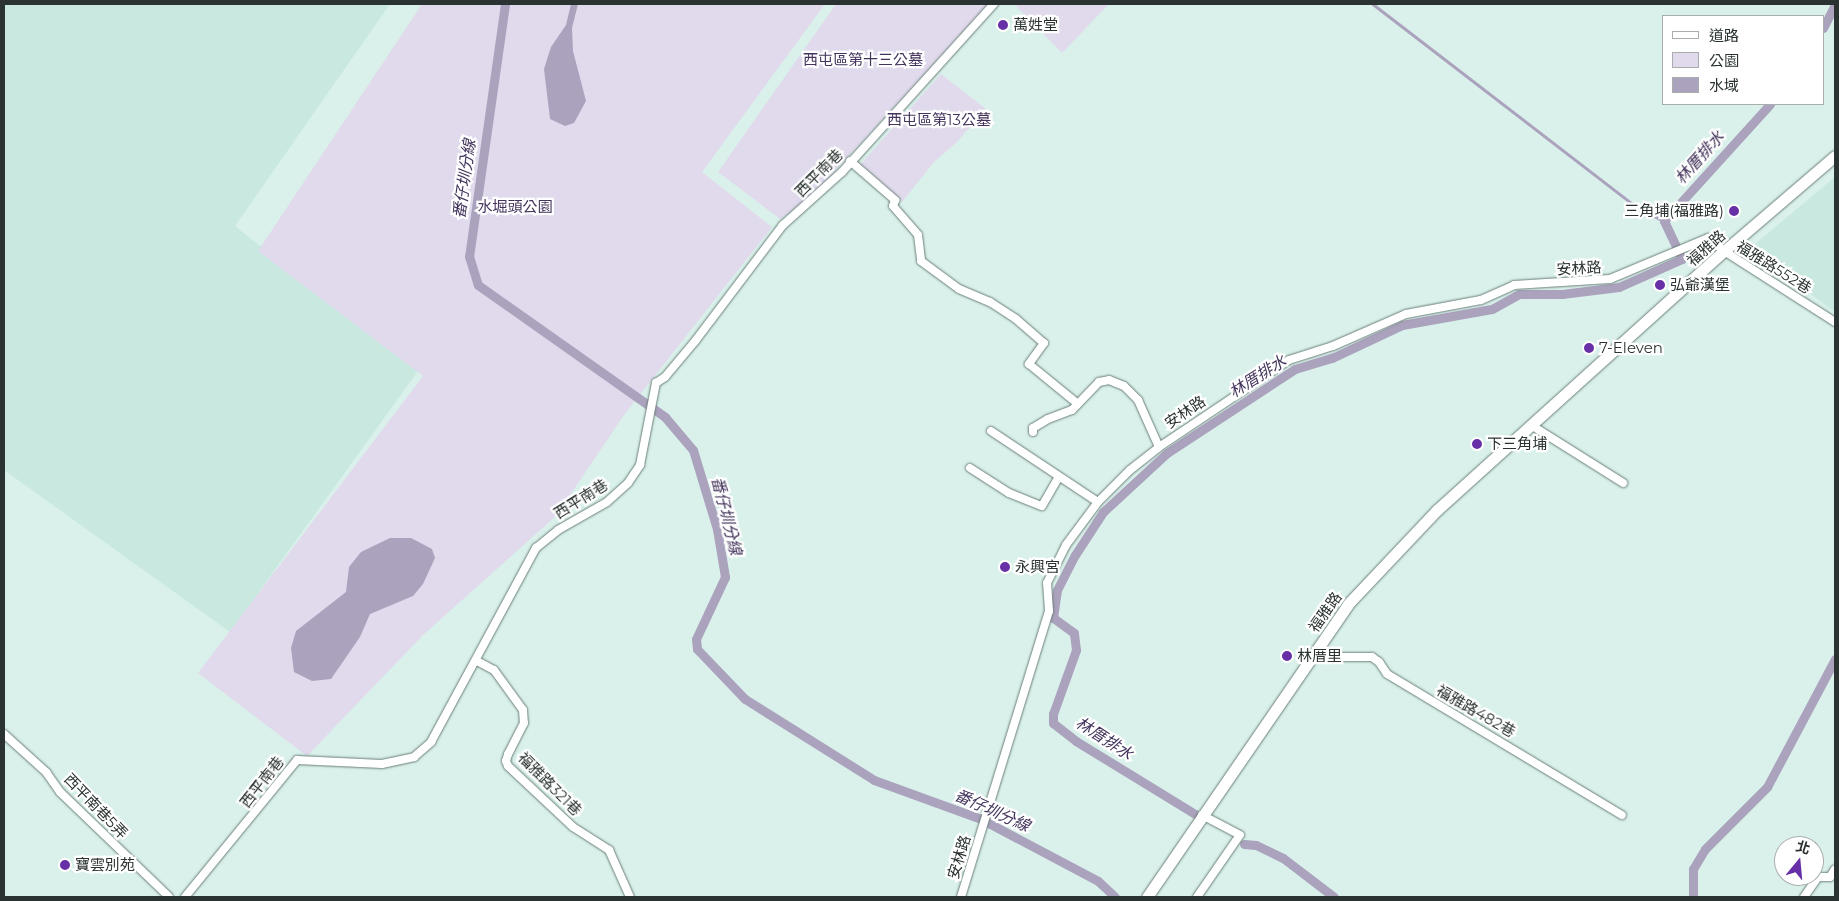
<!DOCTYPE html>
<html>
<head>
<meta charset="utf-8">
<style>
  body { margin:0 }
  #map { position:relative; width:1839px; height:901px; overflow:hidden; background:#daf1eb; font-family:Montserrat,"Noto Sans TC",sans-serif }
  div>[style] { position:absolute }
  .built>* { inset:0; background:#c8e8e0 }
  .green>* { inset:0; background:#e0daec }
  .water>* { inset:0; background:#aba2bd }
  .stream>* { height:2.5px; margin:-1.25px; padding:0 1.25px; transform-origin:1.25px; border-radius:1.25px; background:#aba2bd }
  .canal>* { height:9px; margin:-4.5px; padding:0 4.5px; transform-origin:4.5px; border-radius:4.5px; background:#aba2bd }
  .roads { filter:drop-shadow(0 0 1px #6a7e79) drop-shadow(0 0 1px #6a7e79) }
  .minor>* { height:8px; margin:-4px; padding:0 4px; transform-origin:4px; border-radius:4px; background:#fff }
  .secondary>* { height:11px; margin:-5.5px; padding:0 5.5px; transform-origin:5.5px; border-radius:5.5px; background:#fff }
  .dots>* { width:14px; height:14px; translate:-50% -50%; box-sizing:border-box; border:2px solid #fff; border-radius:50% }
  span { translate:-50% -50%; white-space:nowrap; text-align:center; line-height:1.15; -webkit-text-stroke:4.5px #fff; paint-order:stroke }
  .poi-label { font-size:15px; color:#2a3331 }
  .left { translate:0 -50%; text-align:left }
  .right { translate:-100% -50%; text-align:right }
  .park-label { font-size:15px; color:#44345d }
  .street-label { font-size:15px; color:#2a3331 }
  .water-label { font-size:16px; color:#43345c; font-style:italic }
  .frame { position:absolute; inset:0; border:5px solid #2a3331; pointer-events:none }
  .legend { position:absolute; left:1662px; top:15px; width:162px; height:90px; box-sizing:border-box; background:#fff; border:1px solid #aaadad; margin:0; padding:6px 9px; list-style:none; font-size:15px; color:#2a3331 }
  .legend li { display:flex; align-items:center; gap:10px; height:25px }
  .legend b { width:25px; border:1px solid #aaadad }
  .north { position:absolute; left:1774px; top:836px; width:50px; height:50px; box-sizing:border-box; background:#fff; border:1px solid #aaadad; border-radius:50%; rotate:17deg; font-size:14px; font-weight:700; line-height:20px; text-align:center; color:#2a3331 }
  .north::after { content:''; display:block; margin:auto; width:18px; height:22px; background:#6830a7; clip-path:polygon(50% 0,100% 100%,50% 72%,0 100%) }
</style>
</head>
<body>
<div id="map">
  <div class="built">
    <i style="clip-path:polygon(4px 4px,390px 4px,235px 226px,418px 371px,230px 632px,4px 470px)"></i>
    <i style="clip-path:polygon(1835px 177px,1835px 312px,1749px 249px)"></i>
  </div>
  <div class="green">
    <i style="clip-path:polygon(422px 4px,825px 4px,702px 172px,772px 227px,624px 415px,556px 516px,423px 635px,307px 756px,198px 673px,423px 376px,258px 251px)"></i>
    <i style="clip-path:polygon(836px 4px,989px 4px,809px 199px,780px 219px,718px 172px)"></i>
    <i style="clip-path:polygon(1014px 4px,1109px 4px,1062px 53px)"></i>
    <i style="clip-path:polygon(941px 74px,986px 109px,956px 143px,934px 162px,902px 202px,858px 167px)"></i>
  </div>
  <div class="water">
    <i style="clip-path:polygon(571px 4px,578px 4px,572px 28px,573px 51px,586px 101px,574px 123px,565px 126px,550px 119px,544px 69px,551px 47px,566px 25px)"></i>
    <i style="clip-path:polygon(390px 538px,411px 538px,432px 549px,435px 558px,423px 584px,413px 596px,370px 614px,360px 637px,331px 679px,312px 681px,294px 672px,291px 648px,296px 631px,346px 592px,349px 567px,361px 552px)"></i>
  </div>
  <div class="stream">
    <i style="left:1373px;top:4px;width:326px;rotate:37.6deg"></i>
    <i style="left:1631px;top:203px;width:38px;rotate:29deg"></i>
  </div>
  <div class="canal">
    <i style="left:505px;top:4px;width:255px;rotate:98.1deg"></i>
    <i style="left:469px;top:256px;width:30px;rotate:73deg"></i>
    <i style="left:478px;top:285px;width:229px;rotate:35.2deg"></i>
    <i style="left:665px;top:417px;width:43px;rotate:49.7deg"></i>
    <i style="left:693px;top:450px;width:83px;rotate:73.1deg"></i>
    <i style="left:717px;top:529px;width:49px;rotate:80.5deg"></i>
    <i style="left:725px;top:577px;width:68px;rotate:115.1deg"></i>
    <i style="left:696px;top:639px;width:10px;rotate:84deg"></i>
    <i style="left:697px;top:649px;width:69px;rotate:46.2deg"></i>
    <i style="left:745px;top:699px;width:152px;rotate:32.1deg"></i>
    <i style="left:874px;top:780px;width:114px;rotate:20deg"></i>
    <i style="left:981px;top:819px;width:132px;rotate:27.9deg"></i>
    <i style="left:1098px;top:881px;width:23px;rotate:43deg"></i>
    <i style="left:1823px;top:28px;width:27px;rotate:-63deg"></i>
    <i style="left:1195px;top:814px;width:140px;rotate:-148.5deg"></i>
    <i style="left:1076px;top:741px;width:29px;rotate:-142deg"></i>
    <i style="left:1053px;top:723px;width:9px;rotate:-90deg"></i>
    <i style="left:1053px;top:714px;width:68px;rotate:-70.2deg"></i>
    <i style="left:1076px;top:650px;width:17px;rotate:-97deg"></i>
    <i style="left:1074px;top:633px;width:26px;rotate:-144deg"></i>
    <i style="left:1053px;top:618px;width:28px;rotate:-82deg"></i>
    <i style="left:1057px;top:590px;width:39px;rotate:-63deg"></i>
    <i style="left:1075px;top:555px;width:51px;rotate:-56.9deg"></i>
    <i style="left:1103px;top:512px;width:87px;rotate:-42.7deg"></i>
    <i style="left:1167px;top:453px;width:153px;rotate:-33.3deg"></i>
    <i style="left:1295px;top:369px;width:39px;rotate:-17deg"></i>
    <i style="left:1332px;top:358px;width:77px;rotate:-25.2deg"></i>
    <i style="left:1402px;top:325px;width:91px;rotate:-10.1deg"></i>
    <i style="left:1492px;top:309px;width:31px;rotate:-29deg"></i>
    <i style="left:1519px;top:294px;width:43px"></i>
    <i style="left:1562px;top:294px;width:57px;rotate:-7deg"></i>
    <i style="left:1619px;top:287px;width:69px;rotate:-24deg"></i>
    <i style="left:1682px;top:259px;width:42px;rotate:-115.3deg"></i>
    <i style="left:1664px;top:221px;width:158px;rotate:-47.8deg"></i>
    <i style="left:1244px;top:844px;width:12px;rotate:5deg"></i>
    <i style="left:1256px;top:845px;width:30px;rotate:26deg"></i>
    <i style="left:1283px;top:858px;width:64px;rotate:37.4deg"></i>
    <i style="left:1693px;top:897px;width:28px;rotate:-90deg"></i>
    <i style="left:1693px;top:869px;width:23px;rotate:-59deg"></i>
    <i style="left:1705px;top:849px;width:88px;rotate:-45deg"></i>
    <i style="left:1767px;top:787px;width:145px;rotate:-62deg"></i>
  </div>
  <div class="roads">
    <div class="minor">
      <i style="left:850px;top:161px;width:60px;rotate:40.9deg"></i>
      <i style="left:895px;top:200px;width:6px;rotate:108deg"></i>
      <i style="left:893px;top:206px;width:38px;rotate:49deg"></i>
      <i style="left:918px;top:235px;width:26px;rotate:83deg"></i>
      <i style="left:921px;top:261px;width:47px;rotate:36.4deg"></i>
      <i style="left:959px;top:289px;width:34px;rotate:23deg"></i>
      <i style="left:990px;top:302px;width:31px;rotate:33deg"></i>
      <i style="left:1016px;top:319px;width:37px;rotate:41deg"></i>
      <i style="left:1044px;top:343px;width:26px;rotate:126deg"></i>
      <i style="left:1029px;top:364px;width:63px;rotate:39.2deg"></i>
      <i style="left:1531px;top:425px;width:109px;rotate:32.2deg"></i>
      <i style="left:991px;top:431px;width:128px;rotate:33.6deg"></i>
      <i style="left:1033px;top:432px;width:4px;rotate:-90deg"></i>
      <i style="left:1033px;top:428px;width:17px;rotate:-31deg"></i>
      <i style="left:1048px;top:419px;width:26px;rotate:-21deg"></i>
      <i style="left:1072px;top:410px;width:39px;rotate:-46deg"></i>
      <i style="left:1099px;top:382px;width:10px;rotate:-11deg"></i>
      <i style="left:1109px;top:380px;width:16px;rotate:22deg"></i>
      <i style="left:1124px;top:386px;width:20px;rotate:45deg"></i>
      <i style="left:1138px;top:400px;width:51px;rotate:65.9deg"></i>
      <i style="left:970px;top:468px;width:46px;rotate:32.7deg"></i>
      <i style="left:1009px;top:493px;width:35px;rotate:22deg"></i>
      <i style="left:1042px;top:506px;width:32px;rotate:-60deg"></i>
      <i style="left:1313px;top:657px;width:59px"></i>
      <i style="left:1372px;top:657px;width:9px;rotate:36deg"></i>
      <i style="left:1379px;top:662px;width:14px;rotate:56deg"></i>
      <i style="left:1387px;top:674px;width:274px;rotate:31deg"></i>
      <i style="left:477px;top:661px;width:19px;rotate:28deg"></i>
      <i style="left:494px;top:670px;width:49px;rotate:54.1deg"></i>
      <i style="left:523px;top:710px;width:13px;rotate:86deg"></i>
      <i style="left:524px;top:723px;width:35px;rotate:117deg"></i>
      <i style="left:508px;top:754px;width:7px;rotate:106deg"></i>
      <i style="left:506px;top:761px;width:5px;rotate:68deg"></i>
      <i style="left:508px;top:766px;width:89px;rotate:43.2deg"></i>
      <i style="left:573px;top:827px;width:43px;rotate:32.6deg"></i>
      <i style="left:609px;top:850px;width:51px;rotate:65.9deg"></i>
      <i style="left:4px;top:734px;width:57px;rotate:42.1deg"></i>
      <i style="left:46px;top:772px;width:24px;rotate:55deg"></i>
      <i style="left:60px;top:792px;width:151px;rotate:43.9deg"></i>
      <i style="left:185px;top:897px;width:177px;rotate:-50.7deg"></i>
      <i style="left:297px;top:760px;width:85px;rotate:2.7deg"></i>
      <i style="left:382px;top:764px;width:33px;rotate:-12deg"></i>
      <i style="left:414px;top:757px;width:23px;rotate:-41deg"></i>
      <i style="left:431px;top:742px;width:221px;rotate:-61.6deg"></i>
      <i style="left:536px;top:548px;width:28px;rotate:-39deg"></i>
      <i style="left:558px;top:530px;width:56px;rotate:-29.7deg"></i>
      <i style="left:607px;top:502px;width:28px;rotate:-42deg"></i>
      <i style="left:628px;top:483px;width:22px;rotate:-56deg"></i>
      <i style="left:640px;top:465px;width:84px;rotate:-79deg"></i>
      <i style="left:656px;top:383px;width:11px;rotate:-34deg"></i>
      <i style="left:665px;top:377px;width:48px;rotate:-50deg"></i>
      <i style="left:696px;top:340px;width:144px;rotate:-52.9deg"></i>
      <i style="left:783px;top:225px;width:79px;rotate:-41.9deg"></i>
      <i style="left:842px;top:172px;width:227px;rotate:-47.9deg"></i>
      <i style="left:961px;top:897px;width:299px;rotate:-72.9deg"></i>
      <i style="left:1049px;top:611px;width:28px;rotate:-94deg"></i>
      <i style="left:1047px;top:583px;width:42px;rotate:-63.4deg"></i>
      <i style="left:1066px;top:545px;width:54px;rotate:-53.3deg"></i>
      <i style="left:1098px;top:502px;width:45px;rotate:-45deg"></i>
      <i style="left:1130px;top:470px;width:37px;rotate:-38deg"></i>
      <i style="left:1159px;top:447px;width:156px;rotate:-33.8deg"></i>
      <i style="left:1289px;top:360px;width:46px;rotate:-17.7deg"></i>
      <i style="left:1333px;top:346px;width:80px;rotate:-23.7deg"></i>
      <i style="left:1406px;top:314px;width:76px;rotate:-10.6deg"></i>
      <i style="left:1481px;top:300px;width:36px;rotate:-24deg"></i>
      <i style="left:1514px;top:285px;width:96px;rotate:-3.6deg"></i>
      <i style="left:1610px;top:279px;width:106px;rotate:-22.7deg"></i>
      <i style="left:1708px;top:238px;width:21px;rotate:39deg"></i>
      <i style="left:1724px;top:251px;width:132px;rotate:32.6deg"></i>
      <i style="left:1197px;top:897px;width:75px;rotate:-55.3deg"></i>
      <i style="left:1240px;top:835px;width:43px;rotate:-152.2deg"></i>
      <i style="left:1804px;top:897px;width:24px;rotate:-55deg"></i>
      <i style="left:1818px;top:877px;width:12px"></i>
      <i style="left:1830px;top:877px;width:9px;rotate:-58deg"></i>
    </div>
    <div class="secondary">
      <i style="left:1147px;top:897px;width:355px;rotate:-55.5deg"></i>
      <i style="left:1348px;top:604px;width:129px;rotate:-46.6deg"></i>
      <i style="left:1437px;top:510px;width:387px;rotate:-42.1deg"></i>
      <i style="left:1724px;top:251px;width:146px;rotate:-40.6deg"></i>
    </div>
  </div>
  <div class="dots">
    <i style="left:1003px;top:25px;background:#6830a7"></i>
    <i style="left:1734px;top:211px;background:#6830a7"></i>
    <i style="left:1660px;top:285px;background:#6830a7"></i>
    <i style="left:1589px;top:348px;background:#6830a7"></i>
    <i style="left:1477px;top:444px;background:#6830a7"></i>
    <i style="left:1005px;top:567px;background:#6830a7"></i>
    <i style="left:1287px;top:656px;background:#6830a7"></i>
    <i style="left:65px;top:865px;background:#6830a7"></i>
  </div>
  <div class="poi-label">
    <span class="left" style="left:1013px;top:25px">萬姓堂</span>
    <span class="right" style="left:1724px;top:211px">三角埔(福雅路)</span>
    <span class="left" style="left:1670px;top:285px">弘爺漢堡</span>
    <span class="left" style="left:1599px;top:348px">7-Eleven</span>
    <span class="left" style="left:1487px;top:444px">下三角埔</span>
    <span class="left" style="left:1015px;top:567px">永興宮</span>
    <span class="left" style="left:1297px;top:656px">林厝里</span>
    <span class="left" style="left:75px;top:865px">寶雲別苑</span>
  </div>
  <div class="park-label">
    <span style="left:863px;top:60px">西屯區第十三公墓</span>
    <span style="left:939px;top:120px">西屯區第13公墓</span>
    <span style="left:515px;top:207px">水堀頭公園</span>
  </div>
  <div class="street-label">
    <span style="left:819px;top:173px;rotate:-45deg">西平南巷</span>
    <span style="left:1706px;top:248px;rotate:-42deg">福雅路</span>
    <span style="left:1774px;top:267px;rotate:32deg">福雅路552巷</span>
    <span style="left:1579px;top:268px;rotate:-3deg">安林路</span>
    <span style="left:1185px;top:412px;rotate:-34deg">安林路</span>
    <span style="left:581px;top:499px;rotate:-32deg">西平南巷</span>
    <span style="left:1325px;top:612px;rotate:-55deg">福雅路</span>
    <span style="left:1476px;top:711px;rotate:30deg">福雅路482巷</span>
    <span style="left:262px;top:782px;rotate:-52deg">西平南巷</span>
    <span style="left:550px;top:784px;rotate:45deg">福雅路321巷</span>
    <span style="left:96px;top:806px;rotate:46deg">西平南巷5弄</span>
    <span style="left:959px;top:857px;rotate:-73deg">安林路</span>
  </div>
  <div class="water-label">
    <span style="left:1700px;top:158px;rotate:-48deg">林厝排水</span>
    <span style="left:465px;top:179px;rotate:-82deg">番仔圳分線</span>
    <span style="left:1258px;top:377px;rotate:-32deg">林厝排水</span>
    <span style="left:726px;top:516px;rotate:76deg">番仔圳分線</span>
    <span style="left:1104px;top:739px;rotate:33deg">林厝排水</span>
    <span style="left:992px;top:811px;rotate:24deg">番仔圳分線</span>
  </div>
  <div class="frame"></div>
  <ul class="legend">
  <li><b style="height:6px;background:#fff"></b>道路</li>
  <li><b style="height:14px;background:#e0daec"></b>公園</li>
  <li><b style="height:14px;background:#aba2bd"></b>水域</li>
  </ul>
  <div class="north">北</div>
</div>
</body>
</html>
